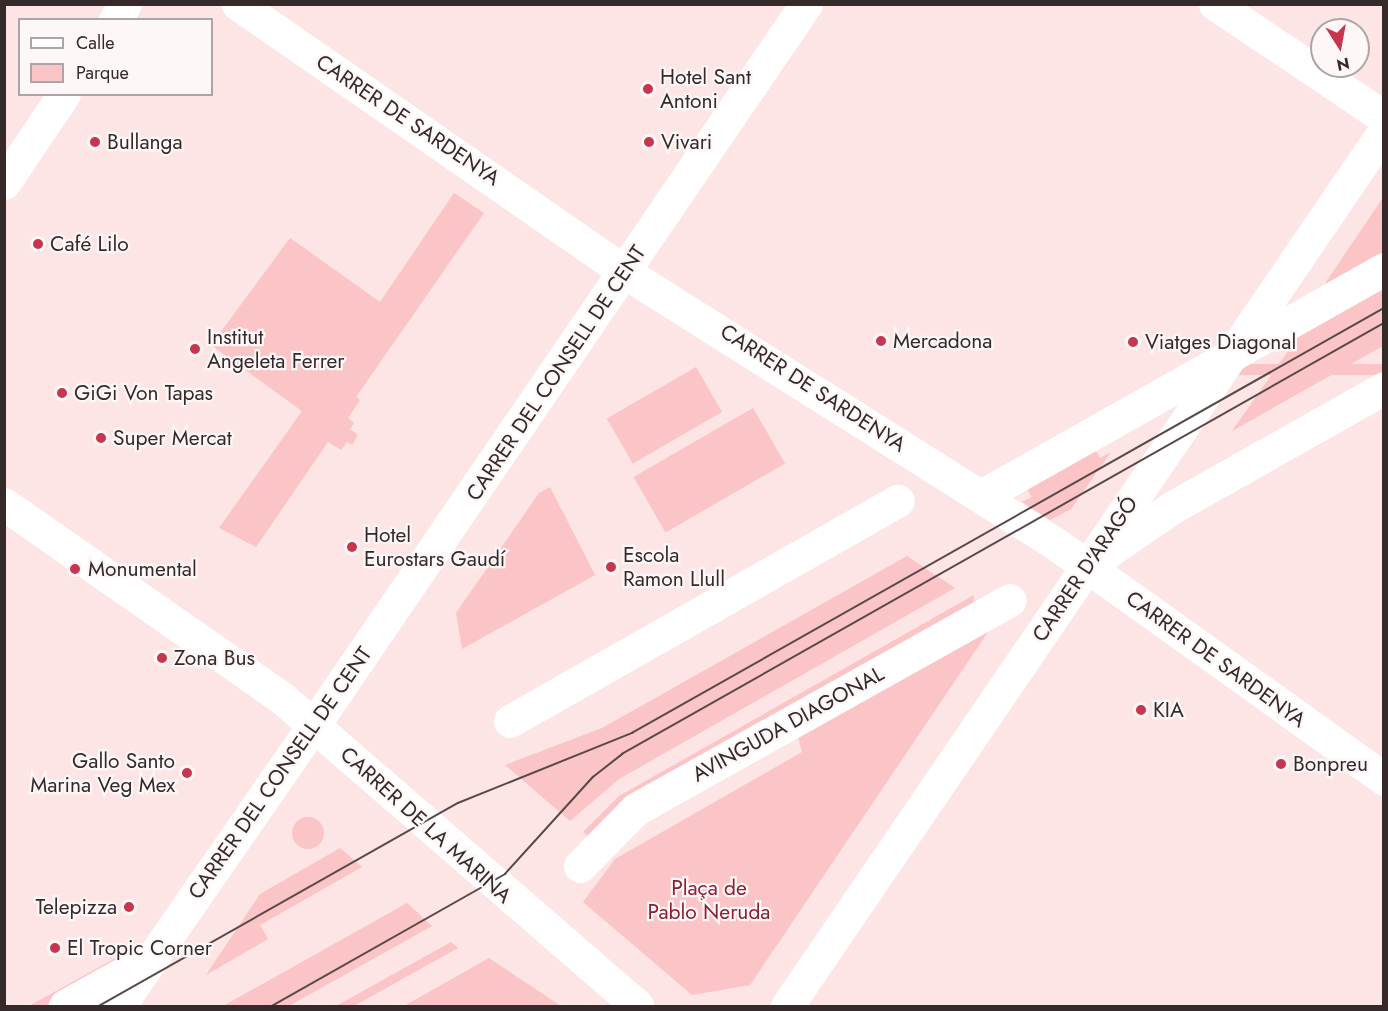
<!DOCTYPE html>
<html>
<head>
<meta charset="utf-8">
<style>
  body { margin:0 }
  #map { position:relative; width:1388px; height:1011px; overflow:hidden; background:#fde4e5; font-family:Jost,sans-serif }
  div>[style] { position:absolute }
  .green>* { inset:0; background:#fbc4c6; transform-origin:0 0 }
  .round { border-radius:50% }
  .minor>* { height:33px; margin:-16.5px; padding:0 16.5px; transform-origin:16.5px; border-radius:16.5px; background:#fff }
  .major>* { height:33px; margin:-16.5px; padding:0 16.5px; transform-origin:16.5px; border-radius:16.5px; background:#fff }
  .tram>* { height:1.5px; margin:-0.75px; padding:0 0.75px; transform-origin:0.75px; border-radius:0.75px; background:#584949 }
  .dots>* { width:16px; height:16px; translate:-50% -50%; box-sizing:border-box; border:3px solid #fdf7f7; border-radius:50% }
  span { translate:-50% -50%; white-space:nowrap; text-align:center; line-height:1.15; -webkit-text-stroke:4.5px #fdf7f7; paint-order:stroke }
  .poi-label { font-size:21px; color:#352929 }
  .left { translate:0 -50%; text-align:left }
  .right { translate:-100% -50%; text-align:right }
  .street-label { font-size:21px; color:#352929 }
  .park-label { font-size:21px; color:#8c1f32 }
  .frame { position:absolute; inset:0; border:6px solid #352929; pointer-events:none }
  .legend { position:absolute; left:18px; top:18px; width:195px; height:78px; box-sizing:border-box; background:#fdf7f7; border:2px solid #ada5a5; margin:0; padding:8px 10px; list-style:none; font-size:18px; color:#352929 }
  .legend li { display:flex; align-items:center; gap:12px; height:30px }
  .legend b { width:30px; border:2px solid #ada5a5 }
  .north { position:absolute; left:1310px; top:18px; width:60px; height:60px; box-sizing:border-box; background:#fdf7f7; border:2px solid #ada5a5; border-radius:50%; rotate:169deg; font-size:16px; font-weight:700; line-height:24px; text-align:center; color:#352929 }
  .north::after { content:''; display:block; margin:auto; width:21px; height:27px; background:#c7364e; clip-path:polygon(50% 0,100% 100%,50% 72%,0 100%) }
</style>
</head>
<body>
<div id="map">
  <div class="green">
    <i style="clip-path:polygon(454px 193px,484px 213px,356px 397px,360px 400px,348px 418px,354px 423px,350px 429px,358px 435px,352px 445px,347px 442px,341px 450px,328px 442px,256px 547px,219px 528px,302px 411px,211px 345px,290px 238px,380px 302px)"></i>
    <i style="clip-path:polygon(1382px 199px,1383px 258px,1324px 285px)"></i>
    <i style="clip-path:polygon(1383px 282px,1383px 346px,1232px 431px,1305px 327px)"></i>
    <i style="left:1383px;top:364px;width:11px;height:189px;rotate:90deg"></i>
    <i style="left:696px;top:367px;width:52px;height:103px;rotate:60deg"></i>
    <i style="left:753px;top:408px;width:64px;height:138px;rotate:60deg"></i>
    <i style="clip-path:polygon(1093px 446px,1100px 458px,1111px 452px,1071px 509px,1050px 520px,1022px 502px,1032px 497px,1025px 486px)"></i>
    <i style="clip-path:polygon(550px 487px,595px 575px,462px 649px,456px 613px,539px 493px)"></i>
    <i style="clip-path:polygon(907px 556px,955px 588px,619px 779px,570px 821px,505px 765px,602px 728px)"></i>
    <i style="clip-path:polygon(974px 595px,973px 607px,590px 838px,583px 832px,619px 796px)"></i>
    <i style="clip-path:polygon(984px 629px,988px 632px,750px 985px,692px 995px,583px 902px,615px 859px,802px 752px,797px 733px)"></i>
    <i class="round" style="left:292px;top:817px;width:32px;height:32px"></i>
    <i style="clip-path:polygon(340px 848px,362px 867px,260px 925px,268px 939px,206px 975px,260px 894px)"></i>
    <i style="clip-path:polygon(407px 903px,432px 926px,289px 1006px,223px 1006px)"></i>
    <i style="clip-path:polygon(451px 942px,458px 948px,354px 1006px,336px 1006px)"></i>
    <i style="clip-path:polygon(132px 949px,121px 964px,45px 1006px,29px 1006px)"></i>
    <i style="clip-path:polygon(489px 958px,561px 1006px,404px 1006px)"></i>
  </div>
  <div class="minor">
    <i style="left:238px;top:4px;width:472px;rotate:34.7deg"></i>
    <i style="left:626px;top:273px;width:508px;rotate:32.22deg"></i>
    <i style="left:1056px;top:544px;width:403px;rotate:35.6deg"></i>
    <i style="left:1215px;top:4px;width:203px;rotate:33.8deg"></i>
    <i style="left:115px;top:20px;width:19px;rotate:-58deg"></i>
    <i style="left:4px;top:183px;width:107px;rotate:-56deg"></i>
    <i style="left:983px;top:495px;width:460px;rotate:-29.4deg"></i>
    <i style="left:1087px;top:566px;width:104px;rotate:-34.5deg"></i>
    <i style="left:1173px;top:507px;width:242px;rotate:-29.4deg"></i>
    <i style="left:510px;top:721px;width:446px;rotate:-29.6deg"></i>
    <i style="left:313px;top:726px;width:874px;rotate:-55.67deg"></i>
    <i style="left:580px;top:866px;width:80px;rotate:-45.5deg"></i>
    <i style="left:636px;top:809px;width:428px;rotate:-29.2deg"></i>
    <i style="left:65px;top:1006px;width:98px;rotate:-29.2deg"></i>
  </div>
  <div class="major">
    <i style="left:4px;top:504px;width:339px;rotate:34.9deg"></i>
    <i style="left:282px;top:698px;width:470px;rotate:40.9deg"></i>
    <i style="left:119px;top:1006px;width:341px;rotate:-55.3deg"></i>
    <i style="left:787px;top:1006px;width:1059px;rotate:-55.69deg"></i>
  </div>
  <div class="tram">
    <i style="left:99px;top:1006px;width:412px;rotate:-29.5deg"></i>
    <i style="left:458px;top:803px;width:188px;rotate:-21.9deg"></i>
    <i style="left:632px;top:733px;width:864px;rotate:-29.47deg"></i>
    <i style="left:272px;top:1006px;width:268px;rotate:-29.5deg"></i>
    <i style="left:505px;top:874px;width:131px;rotate:-47.8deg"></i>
    <i style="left:593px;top:777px;width:37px;rotate:-38deg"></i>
    <i style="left:622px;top:754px;width:875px;rotate:-29.49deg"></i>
  </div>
  <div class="dots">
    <i style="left:648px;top:89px;background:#c7364e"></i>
    <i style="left:95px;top:142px;background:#c7364e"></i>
    <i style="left:649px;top:142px;background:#c7364e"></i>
    <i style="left:38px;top:244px;background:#c7364e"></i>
    <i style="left:881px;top:341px;background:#c7364e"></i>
    <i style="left:1133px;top:342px;background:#c7364e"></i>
    <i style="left:195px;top:349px;background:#c7364e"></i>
    <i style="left:62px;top:393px;background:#c7364e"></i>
    <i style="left:101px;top:438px;background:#c7364e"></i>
    <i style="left:352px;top:547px;background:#c7364e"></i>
    <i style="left:611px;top:567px;background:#c7364e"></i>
    <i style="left:75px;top:569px;background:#c7364e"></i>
    <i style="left:162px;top:658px;background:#c7364e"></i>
    <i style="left:1141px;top:710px;background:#c7364e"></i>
    <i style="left:1281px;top:764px;background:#c7364e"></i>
    <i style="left:187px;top:773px;background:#c7364e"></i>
    <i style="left:129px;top:907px;background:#c7364e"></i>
    <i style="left:55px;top:948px;background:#c7364e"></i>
  </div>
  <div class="poi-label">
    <span class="left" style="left:660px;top:89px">Hotel Sant<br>Antoni</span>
    <span class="left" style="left:107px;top:142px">Bullanga</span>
    <span class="left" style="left:661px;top:142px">Vivari</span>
    <span class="left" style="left:50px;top:244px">Café Lilo</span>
    <span class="left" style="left:207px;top:349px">Institut<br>Angeleta Ferrer</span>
    <span class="left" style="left:893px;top:341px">Mercadona</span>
    <span class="left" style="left:1145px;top:342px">Viatges Diagonal</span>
    <span class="left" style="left:74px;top:393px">GiGi Von Tapas</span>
    <span class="left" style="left:113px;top:438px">Super Mercat</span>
    <span class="left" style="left:364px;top:547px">Hotel<br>Eurostars Gaudí</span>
    <span class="left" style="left:623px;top:567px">Escola<br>Ramon Llull</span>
    <span class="left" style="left:88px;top:569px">Monumental</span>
    <span class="left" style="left:174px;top:658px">Zona Bus</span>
    <span class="left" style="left:1153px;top:710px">KIA</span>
    <span class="right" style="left:175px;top:773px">Gallo Santo<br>Marina Veg Mex</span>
    <span class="left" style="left:1293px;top:764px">Bonpreu</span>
    <span class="right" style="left:117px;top:907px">Telepizza</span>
    <span class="left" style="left:67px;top:948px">El Tropic Corner</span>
  </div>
  <div class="street-label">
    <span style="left:408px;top:120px;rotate:34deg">CARRER DE SARDENYA</span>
    <span style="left:556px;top:373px;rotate:-56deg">CARRER DEL CONSELL DE CENT</span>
    <span style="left:813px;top:388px;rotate:33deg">CARRER DE SARDENYA</span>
    <span style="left:1085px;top:569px;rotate:-56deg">CARRER D'ARAGÓ</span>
    <span style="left:1216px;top:659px;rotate:36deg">CARRER DE SARDENYA</span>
    <span style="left:788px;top:724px;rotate:-29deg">AVINGUDA DIAGONAL</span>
    <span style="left:280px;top:773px;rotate:-55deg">CARRER DEL CONSELL DE CENT</span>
    <span style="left:426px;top:825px;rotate:42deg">CARRER DE LA MARINA</span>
  </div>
  <div class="park-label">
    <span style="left:709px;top:900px">Plaça de<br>Pablo Neruda</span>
  </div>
  <div class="frame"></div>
  <ul class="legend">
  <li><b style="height:8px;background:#fff"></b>Calle</li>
  <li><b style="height:16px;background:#fbc4c6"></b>Parque</li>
  </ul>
  <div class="north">N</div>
</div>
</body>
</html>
